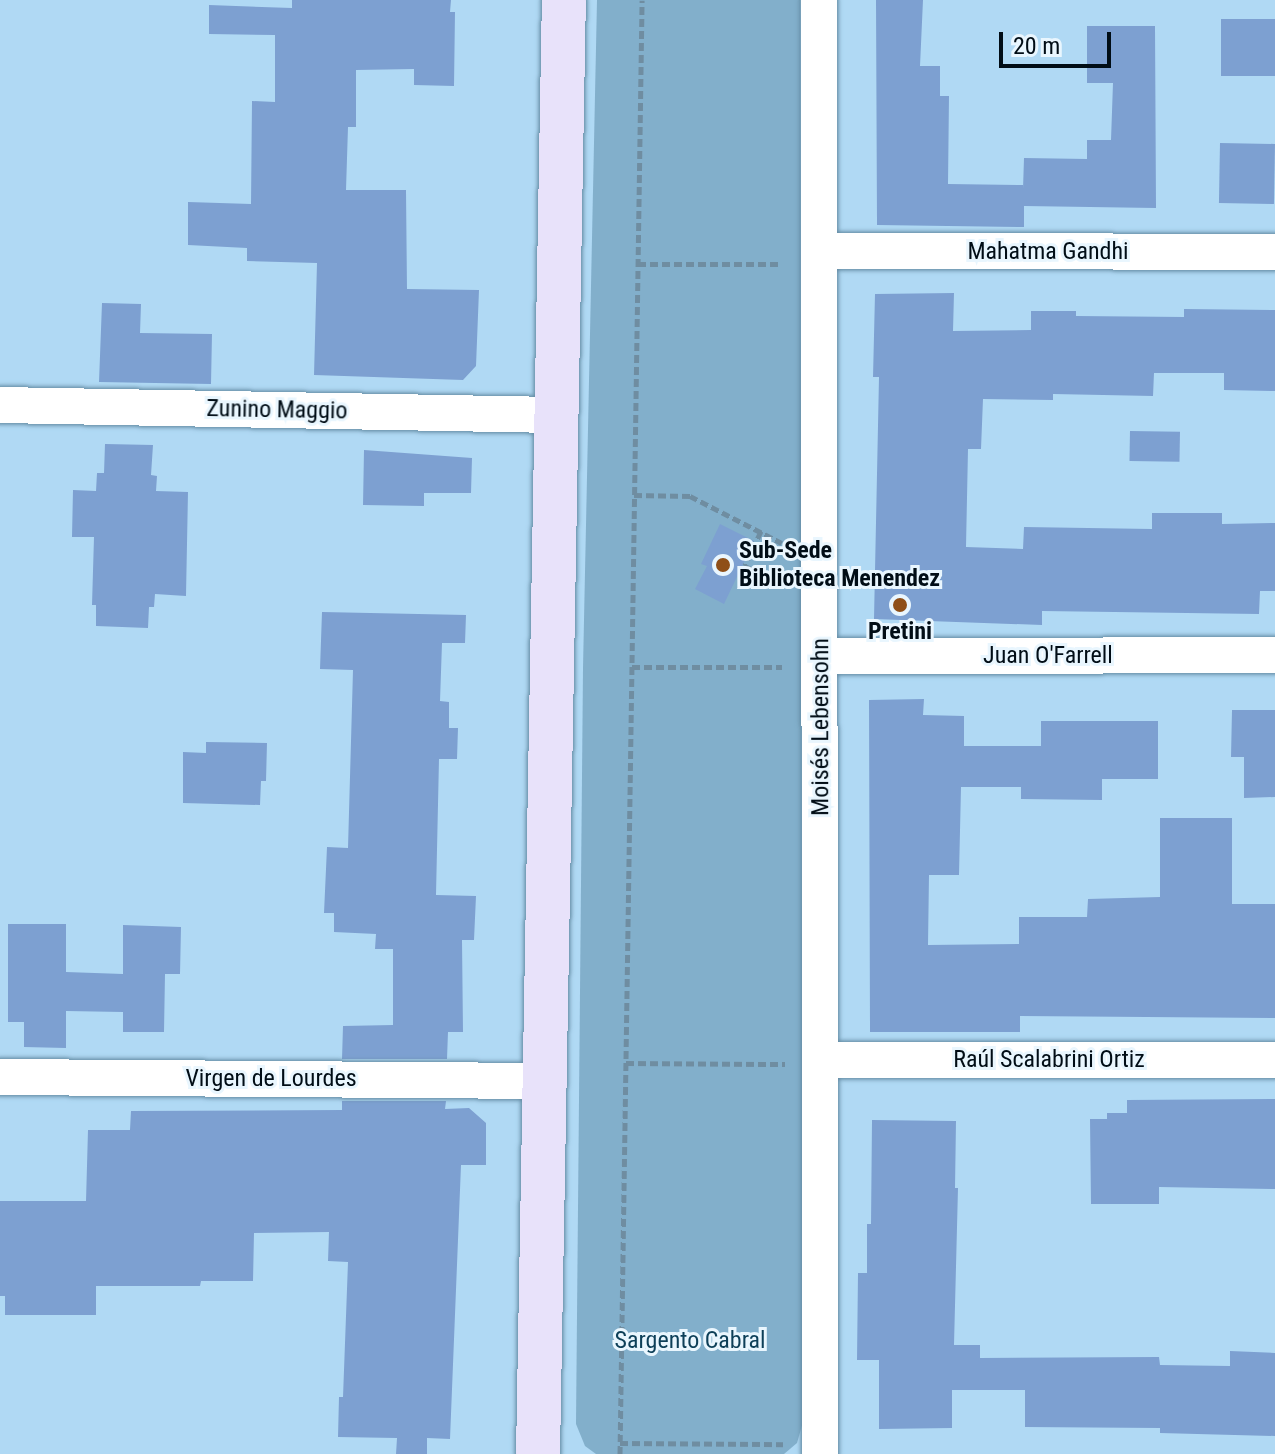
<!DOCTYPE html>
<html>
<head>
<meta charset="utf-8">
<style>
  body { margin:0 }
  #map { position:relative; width:1275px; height:1454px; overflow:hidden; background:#b0d9f4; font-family:"Roboto Condensed",sans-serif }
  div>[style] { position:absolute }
  .green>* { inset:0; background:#82afcb }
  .building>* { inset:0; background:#7da0d1; transform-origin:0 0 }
  .path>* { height:5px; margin-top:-2.5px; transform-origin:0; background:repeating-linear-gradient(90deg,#6f8da1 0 8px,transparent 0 12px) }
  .roads { filter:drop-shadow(0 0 2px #648ca4) drop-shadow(0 0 2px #648ca4) }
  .minor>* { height:36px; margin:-18px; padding:0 18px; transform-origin:18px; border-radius:18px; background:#fff }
  .major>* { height:44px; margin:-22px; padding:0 22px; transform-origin:22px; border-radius:22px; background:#e8e2fa }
  .dots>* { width:22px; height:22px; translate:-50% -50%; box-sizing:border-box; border:4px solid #e9f6fe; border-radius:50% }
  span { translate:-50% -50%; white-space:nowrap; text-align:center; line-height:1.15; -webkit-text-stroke:6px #e9f6fe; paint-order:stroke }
  .street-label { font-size:24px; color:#010d16 }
  .poi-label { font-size:24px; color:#010d16; font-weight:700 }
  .left { translate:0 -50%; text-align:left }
  .park-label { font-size:24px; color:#0d3f58 }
  .scale { position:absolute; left:999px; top:32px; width:112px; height:36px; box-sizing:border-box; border:4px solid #010d16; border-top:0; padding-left:10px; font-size:24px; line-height:28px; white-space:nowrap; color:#010d16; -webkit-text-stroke:6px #e9f6fe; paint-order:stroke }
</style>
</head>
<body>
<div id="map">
  <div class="green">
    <i style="clip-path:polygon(597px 0,800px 0,803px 1422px,797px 1443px,784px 1454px,596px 1454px,585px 1446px,576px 1424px,583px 668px)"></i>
  </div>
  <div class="building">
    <i style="clip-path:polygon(292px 0,451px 0,450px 12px,455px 12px,454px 86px,414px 85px,414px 69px,356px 70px,356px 127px,348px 127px,346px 190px,406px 190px,407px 289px,479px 290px,476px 366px,463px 380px,314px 375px,317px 263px,247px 261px,247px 248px,188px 245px,188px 202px,251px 204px,252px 101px,275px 102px,275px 35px,209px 34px,209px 5px,292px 8px)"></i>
    <i style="clip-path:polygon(876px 0,923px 0,920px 66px,940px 66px,940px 96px,949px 96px,948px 184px,1023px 185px,1023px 189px,1024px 158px,1087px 159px,1087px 140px,1111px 140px,1113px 83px,1087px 83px,1087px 26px,1155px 26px,1156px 208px,1024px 206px,1024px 227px,877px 225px)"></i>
    <i style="left:1275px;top:19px;width:57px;height:54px;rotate:90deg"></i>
    <i style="left:1220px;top:143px;width:55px;height:60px;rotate:1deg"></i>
    <i style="clip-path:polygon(954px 293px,953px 331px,1031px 330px,1031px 311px,1076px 311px,1076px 316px,1184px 317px,1184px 309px,1275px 310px,1275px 391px,1224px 390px,1224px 373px,1154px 373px,1153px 396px,1053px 394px,1053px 400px,983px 399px,981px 449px,968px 449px,966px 547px,1023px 549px,1024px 527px,1152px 529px,1152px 513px,1222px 513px,1222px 524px,1275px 523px,1275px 591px,1260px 591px,1259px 614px,1042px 611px,1042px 625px,874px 619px,879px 377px,873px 377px,875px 294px)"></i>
    <i style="clip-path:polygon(102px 303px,141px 304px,140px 333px,212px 334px,211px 384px,99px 382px)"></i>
    <i style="left:1130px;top:431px;width:50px;height:30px;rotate:1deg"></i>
    <i style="clip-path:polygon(105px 444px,153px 445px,151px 475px,157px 476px,156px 491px,188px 492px,186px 596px,155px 594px,154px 607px,149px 607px,148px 628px,96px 626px,96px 605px,92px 605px,94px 537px,72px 537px,73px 490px,96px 491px,97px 473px,104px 473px)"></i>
    <i style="clip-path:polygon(364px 450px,472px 458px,471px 493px,424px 493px,424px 506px,363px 505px)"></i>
    <i style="clip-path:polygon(720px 524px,754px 541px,724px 604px,695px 589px,707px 566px,701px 564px)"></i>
    <i style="clip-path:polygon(322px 612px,466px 615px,465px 643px,442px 643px,440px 701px,449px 702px,449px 728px,458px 728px,457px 759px,439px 759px,436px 895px,476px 896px,474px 940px,462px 940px,463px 1032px,448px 1032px,447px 1059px,342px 1059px,343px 1026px,393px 1025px,393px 949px,375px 949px,376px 934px,334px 932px,334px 913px,324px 913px,327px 847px,348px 848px,353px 670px,320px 669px)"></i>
    <i style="clip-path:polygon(924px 699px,923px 715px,964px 716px,964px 746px,1041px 746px,1041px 721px,1158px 721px,1158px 779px,1102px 779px,1102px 800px,1021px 799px,1021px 787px,961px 787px,959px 875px,929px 875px,928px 945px,1019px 944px,1019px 917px,1087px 917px,1088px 899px,1160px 897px,1160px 818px,1232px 818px,1232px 904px,1275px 904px,1275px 1018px,1020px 1016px,1020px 1032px,870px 1032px,869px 700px)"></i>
    <i style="clip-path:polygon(1232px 710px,1275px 710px,1275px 797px,1244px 798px,1244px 757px,1231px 757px)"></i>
    <i style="clip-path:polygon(206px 742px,267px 743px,266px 781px,261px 781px,260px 805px,183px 803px,183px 752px,206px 753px)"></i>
    <i style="clip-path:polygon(8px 924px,66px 924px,66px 972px,123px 974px,123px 925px,181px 927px,180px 974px,165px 974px,164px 1032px,123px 1032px,123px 1012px,66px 1011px,66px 1048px,24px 1047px,24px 1022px,8px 1022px)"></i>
    <i style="clip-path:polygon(1275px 1099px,1275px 1189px,1159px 1187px,1159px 1204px,1091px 1204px,1090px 1119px,1107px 1119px,1107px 1113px,1127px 1113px,1127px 1100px)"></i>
    <i style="clip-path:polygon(342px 1101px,446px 1101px,445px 1109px,469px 1108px,486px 1123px,486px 1165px,461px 1165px,450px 1439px,427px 1438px,427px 1454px,396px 1454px,397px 1438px,338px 1437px,339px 1397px,343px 1397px,348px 1262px,328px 1261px,329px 1232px,254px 1233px,253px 1281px,201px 1281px,200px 1286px,96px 1286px,96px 1315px,5px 1315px,5px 1296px,0 1296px,0 1201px,86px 1201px,88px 1130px,130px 1130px,131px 1111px,342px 1110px)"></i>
    <i style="clip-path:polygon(872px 1120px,956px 1121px,955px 1188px,958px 1188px,954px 1345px,980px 1345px,980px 1358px,1159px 1357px,1160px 1365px,1230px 1366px,1230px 1351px,1275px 1353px,1275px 1436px,1160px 1433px,1160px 1428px,1025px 1427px,1025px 1390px,952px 1390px,952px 1428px,879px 1429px,879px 1360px,857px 1360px,858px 1273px,867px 1273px,867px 1224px,871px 1224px)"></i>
  </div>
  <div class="path">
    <i style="left:638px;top:264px;width:143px"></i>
    <i style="left:634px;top:495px;width:56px;rotate:1deg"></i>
    <i style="left:690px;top:496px;width:103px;rotate:27.1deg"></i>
    <i style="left:761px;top:531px;width:38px;rotate:115deg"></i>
    <i style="left:745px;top:566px;width:44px;rotate:27.1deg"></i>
    <i style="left:632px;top:667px;width:150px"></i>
    <i style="left:626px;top:1063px;width:159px;rotate:0.4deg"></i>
    <i style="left:620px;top:1443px;width:163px;rotate:0.4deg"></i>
    <i style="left:620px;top:1454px;width:1454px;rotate:-89.13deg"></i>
  </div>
  <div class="roads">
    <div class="minor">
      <i style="left:819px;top:0;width:1454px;rotate:89.96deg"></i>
      <i style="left:822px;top:251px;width:453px;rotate:0.1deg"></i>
      <i style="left:0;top:405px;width:554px;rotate:1.03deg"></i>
      <i style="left:821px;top:656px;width:454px;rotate:-0.1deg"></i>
      <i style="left:822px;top:1060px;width:453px"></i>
      <i style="left:0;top:1077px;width:543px;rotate:0.42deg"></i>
    </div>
    <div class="major">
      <i style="left:538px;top:1454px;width:1454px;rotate:-88.98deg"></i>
    </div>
  </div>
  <div class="dots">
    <i style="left:723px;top:565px;background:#8f4f18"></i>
    <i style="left:900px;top:605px;background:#8f4f18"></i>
  </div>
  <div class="street-label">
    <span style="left:1048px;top:252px">Mahatma Gandhi</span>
    <span style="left:277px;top:410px;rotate:1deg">Zunino Maggio</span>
    <span style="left:1048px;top:656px">Juan O'Farrell</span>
    <span style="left:821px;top:727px;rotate:-90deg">Moisés Lebensohn</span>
    <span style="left:1049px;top:1060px">Raúl Scalabrini Ortiz</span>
    <span style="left:271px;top:1079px">Virgen de Lourdes</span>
  </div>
  <div class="poi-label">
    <span class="left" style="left:739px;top:565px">Sub-Sede<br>Biblioteca Menendez</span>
    <span style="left:900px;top:632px">Pretini</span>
  </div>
  <div class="park-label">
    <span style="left:690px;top:1341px">Sargento Cabral</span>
  </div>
  <div class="scale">20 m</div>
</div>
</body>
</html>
